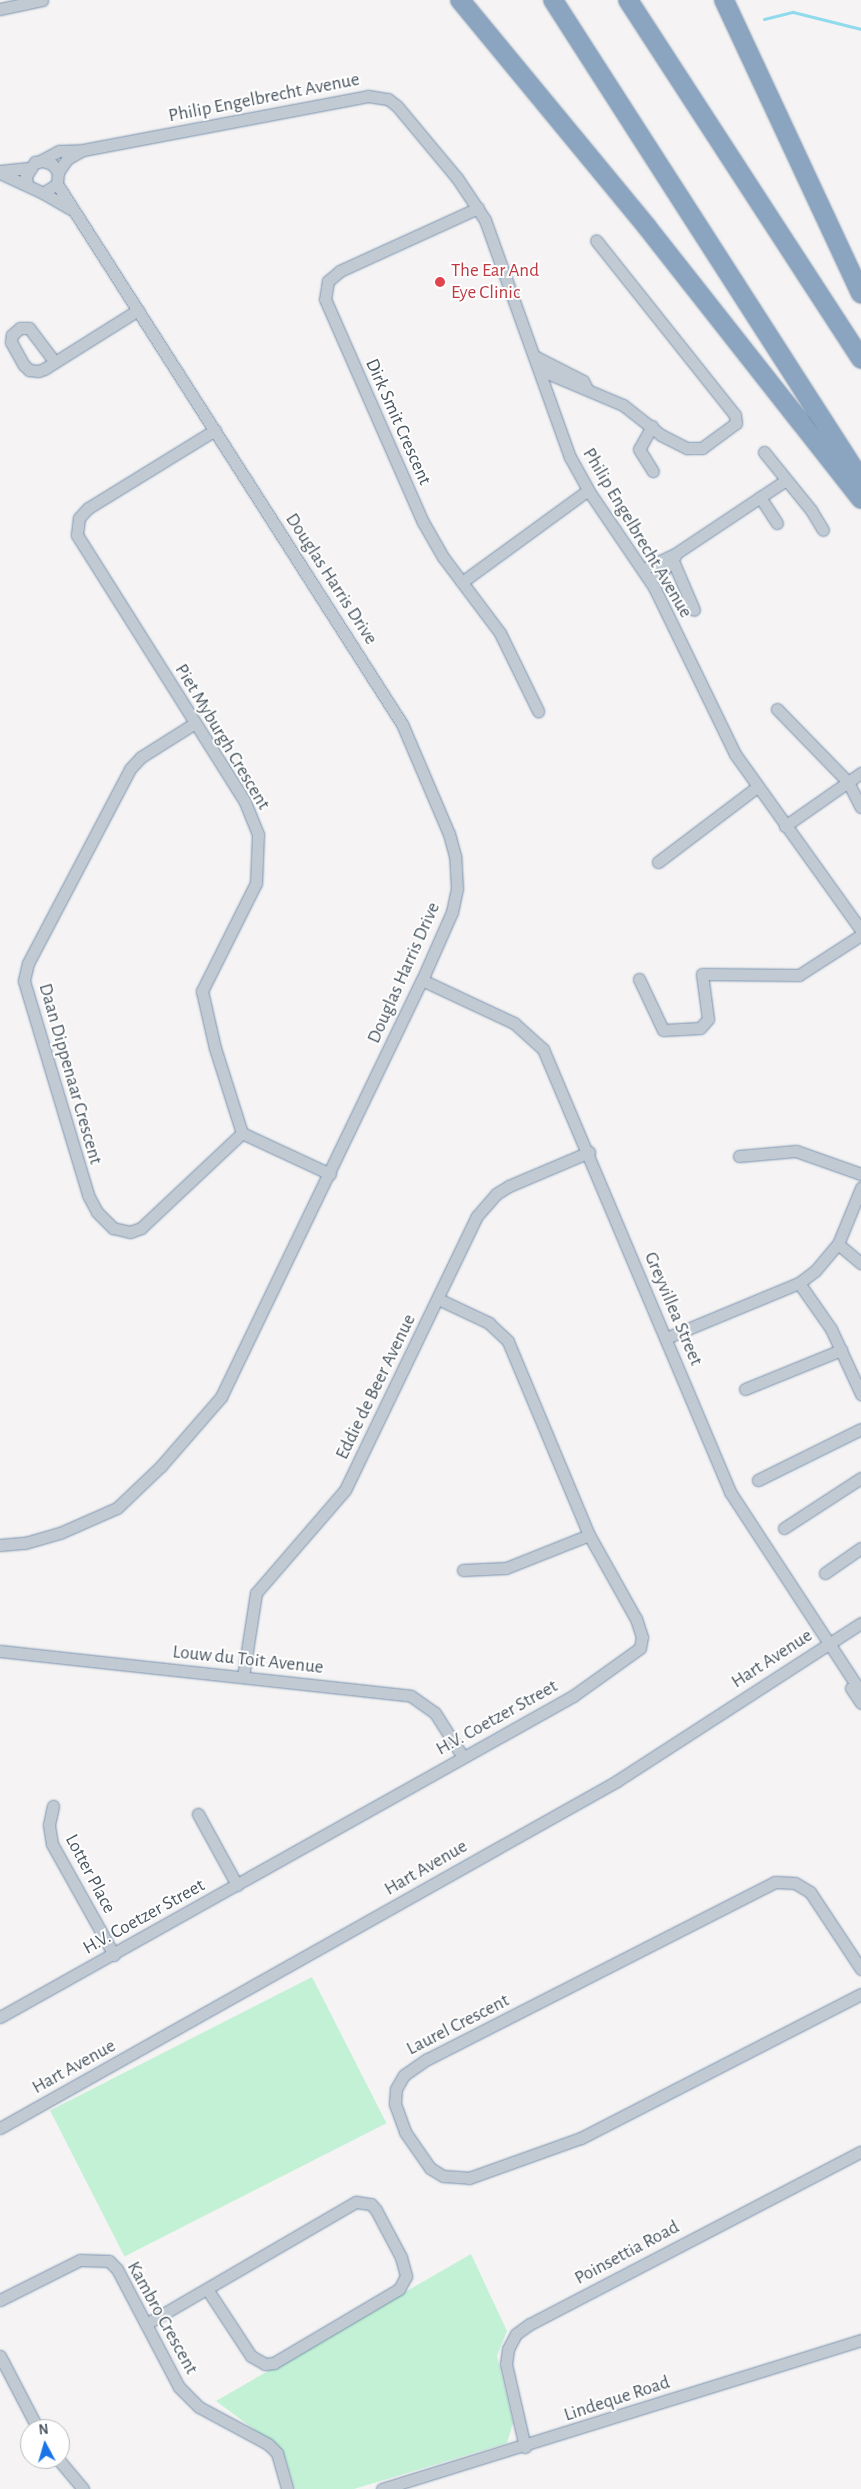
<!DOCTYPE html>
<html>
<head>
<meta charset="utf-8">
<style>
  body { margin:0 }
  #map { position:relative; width:861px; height:2489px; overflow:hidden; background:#f5f3f3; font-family:"Alegreya Sans",sans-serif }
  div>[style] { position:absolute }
  .green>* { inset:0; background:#c3f1d5; transform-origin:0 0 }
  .stream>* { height:3px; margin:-1.5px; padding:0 1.5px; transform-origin:1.5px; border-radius:1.5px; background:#90daee }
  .roads { filter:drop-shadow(0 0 1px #7690ad) drop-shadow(0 0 1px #7690ad) }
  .minor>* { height:11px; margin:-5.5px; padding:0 5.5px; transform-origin:5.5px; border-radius:5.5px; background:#c1cad2 }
  .highway>* { height:18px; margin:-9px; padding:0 9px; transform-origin:9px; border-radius:9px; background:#8ba5c1 }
  .dots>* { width:14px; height:14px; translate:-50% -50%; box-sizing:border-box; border:2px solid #fff; border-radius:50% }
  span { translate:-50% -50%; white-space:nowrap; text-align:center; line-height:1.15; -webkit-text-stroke:4px #fff; paint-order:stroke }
  .street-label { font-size:19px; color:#4a5661 }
  .health-label { font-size:19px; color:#be3a42 }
  .left { translate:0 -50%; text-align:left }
  .north { position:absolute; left:20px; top:2419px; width:50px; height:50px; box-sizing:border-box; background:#fff; border:1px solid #b7bbc0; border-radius:50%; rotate:354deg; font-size:14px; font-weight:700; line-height:20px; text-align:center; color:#4a5661 }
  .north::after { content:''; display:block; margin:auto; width:18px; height:22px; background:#1a73e8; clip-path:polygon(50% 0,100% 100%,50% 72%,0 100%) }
</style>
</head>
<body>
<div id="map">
  <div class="green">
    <i style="left:312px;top:1977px;width:164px;height:294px;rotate:63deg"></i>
    <i style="clip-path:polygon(471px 2254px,507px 2331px,497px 2356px,513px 2423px,507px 2443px,354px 2489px,295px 2489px,283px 2451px,216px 2401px)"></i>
  </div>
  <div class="stream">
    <i style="left:764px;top:19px;width:30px;rotate:-14deg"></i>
    <i style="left:793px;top:12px;width:70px;rotate:14deg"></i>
  </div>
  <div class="roads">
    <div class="minor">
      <i style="left:0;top:9px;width:43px;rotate:-12.1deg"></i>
      <i style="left:38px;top:162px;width:24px;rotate:-28deg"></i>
      <i style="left:59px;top:151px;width:24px;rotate:-2deg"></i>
      <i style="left:83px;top:150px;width:290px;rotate:-10.7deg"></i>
      <i style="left:368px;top:96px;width:20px;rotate:9deg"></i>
      <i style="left:388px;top:99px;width:11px;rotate:38deg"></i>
      <i style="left:397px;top:106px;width:94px;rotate:50.2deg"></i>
      <i style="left:457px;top:178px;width:50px;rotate:56.3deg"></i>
      <i style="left:485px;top:220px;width:252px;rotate:70.3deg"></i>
      <i style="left:570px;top:457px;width:38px;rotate:61deg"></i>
      <i style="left:588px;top:490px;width:117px;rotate:55.8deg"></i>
      <i style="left:654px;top:587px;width:186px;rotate:64.1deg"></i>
      <i style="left:735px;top:754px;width:216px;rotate:54.4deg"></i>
      <i style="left:0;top:171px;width:29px;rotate:-6deg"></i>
      <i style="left:58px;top:172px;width:16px;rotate:-55deg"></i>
      <i style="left:67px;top:159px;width:16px;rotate:-30deg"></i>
      <i style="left:0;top:173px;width:47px;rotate:24.9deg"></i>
      <i style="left:43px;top:193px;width:17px;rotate:-33deg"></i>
      <i style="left:57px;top:184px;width:12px;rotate:-85deg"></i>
      <i style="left:58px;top:172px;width:10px;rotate:-127deg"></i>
      <i style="left:52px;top:164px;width:9px;rotate:-162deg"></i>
      <i style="left:43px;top:161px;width:8px;rotate:173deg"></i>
      <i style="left:35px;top:162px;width:17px;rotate:123deg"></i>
      <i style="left:26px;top:176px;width:8px;rotate:83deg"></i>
      <i style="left:43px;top:193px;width:32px;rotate:30deg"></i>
      <i style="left:478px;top:208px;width:152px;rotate:155.5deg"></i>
      <i style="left:340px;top:271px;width:16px;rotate:140deg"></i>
      <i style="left:328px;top:281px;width:18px;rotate:99deg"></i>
      <i style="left:325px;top:299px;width:244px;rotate:66.3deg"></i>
      <i style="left:423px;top:522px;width:40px;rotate:60.3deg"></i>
      <i style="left:443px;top:557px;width:95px;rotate:53.1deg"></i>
      <i style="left:500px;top:633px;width:87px;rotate:64deg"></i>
      <i style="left:534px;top:356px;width:55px;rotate:27deg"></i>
      <i style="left:583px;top:381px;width:9px;rotate:63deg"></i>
      <i style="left:54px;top:361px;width:41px;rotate:-127.1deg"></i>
      <i style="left:29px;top:328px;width:9px;rotate:180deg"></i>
      <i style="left:20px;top:328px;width:11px;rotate:139deg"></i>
      <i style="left:12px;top:335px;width:7px;rotate:98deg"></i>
      <i style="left:11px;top:342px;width:26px;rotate:61deg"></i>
      <i style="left:24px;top:365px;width:7px;rotate:45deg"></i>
      <i style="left:29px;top:370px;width:9px;rotate:6deg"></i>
      <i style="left:38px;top:371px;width:6px;rotate:-18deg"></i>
      <i style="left:44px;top:369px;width:111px;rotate:-32.1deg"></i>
      <i style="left:540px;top:370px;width:90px;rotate:22.9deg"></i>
      <i style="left:623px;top:405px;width:48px;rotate:38.3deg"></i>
      <i style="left:661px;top:435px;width:29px;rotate:27deg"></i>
      <i style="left:687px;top:448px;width:15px"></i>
      <i style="left:702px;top:448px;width:42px;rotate:-36.3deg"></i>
      <i style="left:736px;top:423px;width:8px;rotate:-97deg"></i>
      <i style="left:735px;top:415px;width:223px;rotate:-128.5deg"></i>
      <i style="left:652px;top:426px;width:26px;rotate:119deg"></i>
      <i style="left:639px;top:449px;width:26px;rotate:58deg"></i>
      <i style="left:215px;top:430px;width:149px;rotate:148.4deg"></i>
      <i style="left:88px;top:508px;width:13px;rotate:132deg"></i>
      <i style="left:79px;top:518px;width:17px;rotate:97deg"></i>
      <i style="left:77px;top:535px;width:315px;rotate:57.8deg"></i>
      <i style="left:245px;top:802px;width:35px;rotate:68deg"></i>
      <i style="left:258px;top:834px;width:49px;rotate:92.3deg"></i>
      <i style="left:256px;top:883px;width:121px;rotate:116.6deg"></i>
      <i style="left:202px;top:991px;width:58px;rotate:77.2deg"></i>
      <i style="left:215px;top:1048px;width:89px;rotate:72.4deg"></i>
      <i style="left:242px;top:1133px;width:97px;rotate:25deg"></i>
      <i style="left:764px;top:452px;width:75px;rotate:51deg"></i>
      <i style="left:811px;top:510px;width:23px;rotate:59deg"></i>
      <i style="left:760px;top:497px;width:31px;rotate:57deg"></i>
      <i style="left:673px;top:561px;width:53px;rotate:66.8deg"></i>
      <i style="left:643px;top:569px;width:35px;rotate:-25deg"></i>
      <i style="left:675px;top:554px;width:133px;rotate:-33.7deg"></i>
      <i style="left:650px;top:580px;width:17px;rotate:-36deg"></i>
      <i style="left:664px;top:570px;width:18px;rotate:-52deg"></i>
      <i style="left:462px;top:582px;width:156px;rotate:-36.1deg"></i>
      <i style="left:777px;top:709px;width:102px;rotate:45.8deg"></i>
      <i style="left:848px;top:782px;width:28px;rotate:63deg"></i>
      <i style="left:195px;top:723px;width:64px;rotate:147.8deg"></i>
      <i style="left:141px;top:757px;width:16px;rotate:133deg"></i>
      <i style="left:130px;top:769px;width:219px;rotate:117.7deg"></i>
      <i style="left:28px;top:963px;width:18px;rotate:103deg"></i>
      <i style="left:24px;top:981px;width:223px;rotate:73.3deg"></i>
      <i style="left:88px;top:1195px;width:19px;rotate:62deg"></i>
      <i style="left:97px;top:1212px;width:23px;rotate:45deg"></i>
      <i style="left:113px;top:1228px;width:17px;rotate:13deg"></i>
      <i style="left:130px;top:1232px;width:12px;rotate:-20deg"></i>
      <i style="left:141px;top:1228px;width:139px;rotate:-43.2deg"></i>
      <i style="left:785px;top:826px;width:93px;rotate:-34.9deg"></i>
      <i style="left:658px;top:862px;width:124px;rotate:-37.1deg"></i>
      <i style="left:639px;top:979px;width:56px;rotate:64.8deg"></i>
      <i style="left:663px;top:1030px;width:37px;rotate:-3deg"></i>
      <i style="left:700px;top:1028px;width:12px;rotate:-48deg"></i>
      <i style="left:708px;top:1019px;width:45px;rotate:-97.6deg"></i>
      <i style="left:702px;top:974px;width:97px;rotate:0.6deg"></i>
      <i style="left:799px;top:975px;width:74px;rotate:-32.8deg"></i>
      <i style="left:422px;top:980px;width:102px;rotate:25.1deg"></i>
      <i style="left:514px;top:1023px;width:39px;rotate:42deg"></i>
      <i style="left:543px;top:1049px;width:481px;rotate:67.1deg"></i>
      <i style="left:730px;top:1492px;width:239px;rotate:56.8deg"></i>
      <i style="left:739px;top:1156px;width:57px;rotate:-5deg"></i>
      <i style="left:796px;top:1151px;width:69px;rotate:19.5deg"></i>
      <i style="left:838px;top:1244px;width:30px;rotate:40deg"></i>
      <i style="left:799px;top:1283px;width:56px;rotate:55.2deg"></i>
      <i style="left:831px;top:1329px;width:72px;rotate:65.2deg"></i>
      <i style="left:666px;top:1338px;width:144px;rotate:-22.5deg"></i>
      <i style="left:799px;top:1283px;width:20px;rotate:-37deg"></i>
      <i style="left:815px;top:1271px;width:35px;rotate:-50deg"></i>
      <i style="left:838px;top:1244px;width:61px;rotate:-67.7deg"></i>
      <i style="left:745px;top:1389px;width:104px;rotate:-22.1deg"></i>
      <i style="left:758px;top:1480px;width:115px;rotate:-26.3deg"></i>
      <i style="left:784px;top:1528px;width:92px;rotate:-33deg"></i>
      <i style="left:0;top:1545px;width:25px;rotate:-5deg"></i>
      <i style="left:25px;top:1543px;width:36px;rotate:-16deg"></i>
      <i style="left:60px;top:1533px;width:62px;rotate:-23.7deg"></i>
      <i style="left:117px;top:1508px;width:61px;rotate:-43.7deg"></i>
      <i style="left:161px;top:1466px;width:91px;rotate:-49deg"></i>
      <i style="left:221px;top:1397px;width:463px;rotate:-64.3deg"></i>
      <i style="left:422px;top:980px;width:74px;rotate:-66.2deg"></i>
      <i style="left:452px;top:912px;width:24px;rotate:-78deg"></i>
      <i style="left:457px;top:889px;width:33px;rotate:-93deg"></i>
      <i style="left:455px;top:856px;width:23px;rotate:-105deg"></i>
      <i style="left:449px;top:834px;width:120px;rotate:-113.1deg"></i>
      <i style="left:402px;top:724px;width:641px;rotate:-122.57deg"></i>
      <i style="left:463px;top:1570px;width:43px;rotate:-2.7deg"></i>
      <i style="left:506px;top:1568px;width:89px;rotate:-21.7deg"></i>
      <i style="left:825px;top:1573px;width:44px;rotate:-34.8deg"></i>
      <i style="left:0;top:1651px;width:413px;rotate:6.2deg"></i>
      <i style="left:411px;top:1696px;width:29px;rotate:35deg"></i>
      <i style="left:435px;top:1713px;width:52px;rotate:57.5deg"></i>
      <i style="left:243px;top:1677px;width:85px;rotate:-81.2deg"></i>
      <i style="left:256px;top:1593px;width:136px;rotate:-49.2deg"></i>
      <i style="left:345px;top:1490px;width:304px;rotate:-64.3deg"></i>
      <i style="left:477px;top:1216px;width:29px;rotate:-49deg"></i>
      <i style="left:496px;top:1194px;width:15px;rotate:-32deg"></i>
      <i style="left:509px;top:1186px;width:87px;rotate:-23deg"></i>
      <i style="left:851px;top:1688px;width:18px;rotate:56deg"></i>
      <i style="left:53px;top:1806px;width:19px;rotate:102deg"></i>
      <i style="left:49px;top:1825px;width:19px;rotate:81deg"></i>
      <i style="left:52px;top:1844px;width:127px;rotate:60.8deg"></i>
      <i style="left:198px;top:1814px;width:81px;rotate:61.2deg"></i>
      <i style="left:861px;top:1969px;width:92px;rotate:-123.5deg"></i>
      <i style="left:810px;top:1892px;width:17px;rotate:-149deg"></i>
      <i style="left:795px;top:1883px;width:20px;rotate:-177deg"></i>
      <i style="left:775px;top:1882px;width:390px;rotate:153deg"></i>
      <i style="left:427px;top:2059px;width:28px;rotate:145deg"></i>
      <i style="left:404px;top:2075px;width:16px;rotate:120deg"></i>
      <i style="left:396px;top:2089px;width:15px;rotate:94deg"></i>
      <i style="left:395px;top:2104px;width:30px;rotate:70deg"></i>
      <i style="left:405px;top:2132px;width:44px;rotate:55.2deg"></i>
      <i style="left:430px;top:2168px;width:15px;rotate:32deg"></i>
      <i style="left:443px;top:2176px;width:26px;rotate:4deg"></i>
      <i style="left:469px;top:2178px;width:119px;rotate:-19.7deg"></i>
      <i style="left:581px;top:2138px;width:315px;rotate:-27.2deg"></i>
      <i style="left:0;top:2017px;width:657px;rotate:-29.26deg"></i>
      <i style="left:573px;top:1696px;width:82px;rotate:-35.6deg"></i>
      <i style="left:640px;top:1648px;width:11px;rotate:-80deg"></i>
      <i style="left:642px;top:1637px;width:19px;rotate:-108deg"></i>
      <i style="left:636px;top:1619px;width:96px;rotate:-119.2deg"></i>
      <i style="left:589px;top:1535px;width:210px;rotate:-112.7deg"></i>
      <i style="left:508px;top:1341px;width:26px;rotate:-137deg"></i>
      <i style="left:489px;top:1323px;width:56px;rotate:-154.8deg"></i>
      <i style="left:0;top:2128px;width:708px;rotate:-29.35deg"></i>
      <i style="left:617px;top:1781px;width:291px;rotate:-32.9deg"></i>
      <i style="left:0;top:2300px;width:89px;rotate:-26.6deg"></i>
      <i style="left:80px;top:2260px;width:29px;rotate:2deg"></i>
      <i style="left:109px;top:2261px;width:11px;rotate:45deg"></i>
      <i style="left:117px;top:2269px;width:133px;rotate:62.3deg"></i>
      <i style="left:179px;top:2387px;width:28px;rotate:45deg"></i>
      <i style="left:199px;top:2407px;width:78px;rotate:28.2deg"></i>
      <i style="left:268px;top:2444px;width:13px;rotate:45deg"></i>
      <i style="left:277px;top:2453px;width:37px;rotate:74deg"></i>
      <i style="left:146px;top:2324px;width:243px;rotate:-30.2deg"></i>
      <i style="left:356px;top:2202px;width:15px;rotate:8deg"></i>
      <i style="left:371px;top:2204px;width:8px;rotate:50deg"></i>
      <i style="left:376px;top:2210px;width:53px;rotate:62deg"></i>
      <i style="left:401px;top:2257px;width:20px;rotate:75deg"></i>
      <i style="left:406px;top:2276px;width:15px;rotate:118deg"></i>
      <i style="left:399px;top:2289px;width:145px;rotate:149.4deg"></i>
      <i style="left:274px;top:2363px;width:9px;rotate:174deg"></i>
      <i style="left:265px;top:2364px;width:16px;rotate:-150deg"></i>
      <i style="left:251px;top:2356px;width:80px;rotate:-123.3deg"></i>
      <i style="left:0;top:2356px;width:82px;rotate:62.5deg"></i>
      <i style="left:525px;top:2447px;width:85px;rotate:-102.9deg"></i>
      <i style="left:506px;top:2364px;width:15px;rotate:-82deg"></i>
      <i style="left:508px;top:2349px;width:17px;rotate:-62deg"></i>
      <i style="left:516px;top:2334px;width:17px;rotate:-36deg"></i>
      <i style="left:530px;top:2324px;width:373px;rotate:-27.5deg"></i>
      <i style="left:58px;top:2459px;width:39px;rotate:50deg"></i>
      <i style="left:382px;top:2489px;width:502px;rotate:-17.28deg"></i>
    </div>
    <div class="highway">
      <i style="left:460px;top:0;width:294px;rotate:50.5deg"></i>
      <i style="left:647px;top:227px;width:346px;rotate:51.8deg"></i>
      <i style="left:553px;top:0;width:570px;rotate:57.31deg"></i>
      <i style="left:628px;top:0;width:428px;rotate:57deg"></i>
      <i style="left:724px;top:0;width:324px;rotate:65deg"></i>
    </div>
  </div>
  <div class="dots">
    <i style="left:440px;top:282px;background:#e0444e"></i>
  </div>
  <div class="street-label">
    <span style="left:264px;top:98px;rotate:-11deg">Philip Engelbrecht Avenue</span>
    <span style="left:398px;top:422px;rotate:66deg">Dirk Smit Crescent</span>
    <span style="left:637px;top:533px;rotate:59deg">Philip Engelbrecht Avenue</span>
    <span style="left:331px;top:579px;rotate:57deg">Douglas Harris Drive</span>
    <span style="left:222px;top:737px;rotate:59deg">Piet Myburgh Crescent</span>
    <span style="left:404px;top:973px;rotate:-66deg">Douglas Harris Drive</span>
    <span style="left:70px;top:1074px;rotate:74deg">Daan Dippenaar Crescent</span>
    <span style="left:673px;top:1309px;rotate:67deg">Greyvillea Street</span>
    <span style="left:376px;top:1387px;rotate:-64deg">Eddie de Beer Avenue</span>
    <span style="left:772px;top:1659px;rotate:-33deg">Hart Avenue</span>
    <span style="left:248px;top:1660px;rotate:6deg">Louw du Toit Avenue</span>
    <span style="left:497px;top:1718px;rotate:-29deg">H.V. Coetzer Street</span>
    <span style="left:426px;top:1868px;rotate:-30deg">Hart Avenue</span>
    <span style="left:90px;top:1874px;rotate:62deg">Lotter Place</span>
    <span style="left:144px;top:1917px;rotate:-29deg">H.V. Coetzer Street</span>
    <span style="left:458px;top:2025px;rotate:-27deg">Laurel Crescent</span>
    <span style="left:74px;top:2067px;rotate:-29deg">Hart Avenue</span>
    <span style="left:627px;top:2253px;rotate:-28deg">Poinsettia Road</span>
    <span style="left:162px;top:2318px;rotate:61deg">Kambro Crescent</span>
    <span style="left:617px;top:2399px;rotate:-18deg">Lindeque Road</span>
  </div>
  <div class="health-label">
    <span class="left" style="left:451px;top:282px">The Ear And<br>Eye Clinic</span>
  </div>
  <div class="north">N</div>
</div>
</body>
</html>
